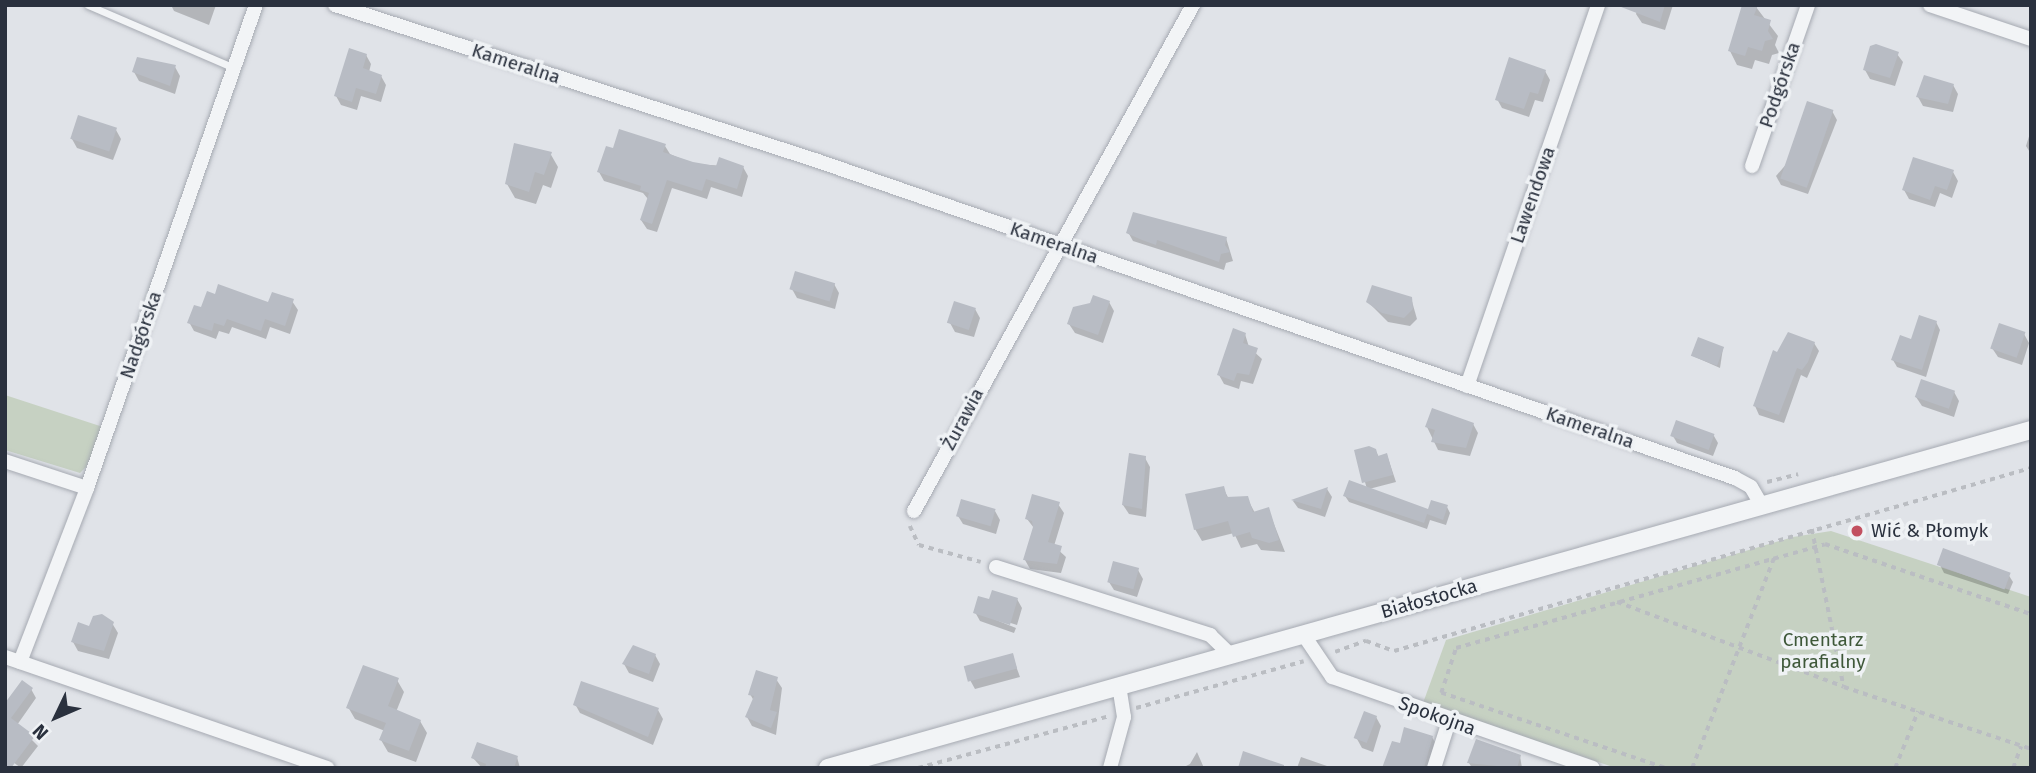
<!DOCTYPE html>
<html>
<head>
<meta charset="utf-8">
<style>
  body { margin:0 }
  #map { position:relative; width:2036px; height:773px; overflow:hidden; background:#e0e3e8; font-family:"Fira Sans",sans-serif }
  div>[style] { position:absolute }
  .green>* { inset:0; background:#c6d1c2 }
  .shadow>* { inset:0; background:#0003 }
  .building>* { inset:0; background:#b8bcc4; transform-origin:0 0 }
  .path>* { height:3.5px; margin-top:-1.75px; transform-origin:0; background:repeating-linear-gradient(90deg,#babdc2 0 5px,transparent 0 10px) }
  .roads { filter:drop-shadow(0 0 2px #a6aab2) drop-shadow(0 0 2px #a6aab2) }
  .service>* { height:7px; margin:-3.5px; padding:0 3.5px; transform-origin:3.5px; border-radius:3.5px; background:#f2f4f6 }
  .minor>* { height:14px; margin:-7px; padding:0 7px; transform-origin:7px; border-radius:7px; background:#f2f4f6 }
  .tertiary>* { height:18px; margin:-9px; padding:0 9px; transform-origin:9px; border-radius:9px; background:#f2f4f6 }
  .dots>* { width:19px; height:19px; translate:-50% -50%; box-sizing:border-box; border:4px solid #eff2f5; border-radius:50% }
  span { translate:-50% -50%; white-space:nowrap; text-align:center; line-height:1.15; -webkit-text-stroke:7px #eff2f5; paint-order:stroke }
  .street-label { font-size:19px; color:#2a313e }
  .poi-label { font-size:19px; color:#2a313e }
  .left { translate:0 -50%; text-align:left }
  .park-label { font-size:19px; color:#3e5839 }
  .frame { position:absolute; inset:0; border:7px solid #2a313e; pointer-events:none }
  .north { position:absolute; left:21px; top:682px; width:70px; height:70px; -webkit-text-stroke:5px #eff2f5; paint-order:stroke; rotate:226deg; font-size:19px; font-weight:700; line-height:28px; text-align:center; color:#2a313e }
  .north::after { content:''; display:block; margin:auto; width:24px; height:32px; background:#2a313e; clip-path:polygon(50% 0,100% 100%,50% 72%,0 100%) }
</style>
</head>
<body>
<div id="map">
  <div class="green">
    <i style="clip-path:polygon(5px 395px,103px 427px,90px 463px,80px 473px,5px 450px)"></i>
    <i style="clip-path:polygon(1831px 531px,2031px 597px,2031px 768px,1616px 768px,1423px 703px,1446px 640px,1793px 537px)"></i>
  </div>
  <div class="shadow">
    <i style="clip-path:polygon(171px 5px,216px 5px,209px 25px,174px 11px)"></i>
    <i style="clip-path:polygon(1639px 5px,1673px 5px,1665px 30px,1642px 23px,1636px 14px)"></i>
    <i style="clip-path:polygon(1756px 7px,1778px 36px,1775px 45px,1779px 53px,1772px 55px,1769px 64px,1755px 60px,1752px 69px,1737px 65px,1730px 51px)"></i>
    <i style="clip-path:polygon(1897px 54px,1903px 62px,1895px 86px,1870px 79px,1865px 70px)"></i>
    <i style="clip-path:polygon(366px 55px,371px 64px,369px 72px,381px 76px,386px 85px,381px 102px,361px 96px,357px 110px,341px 105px,336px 96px)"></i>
    <i style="clip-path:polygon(175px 67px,180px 76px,175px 94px,139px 81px,134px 72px)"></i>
    <i style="clip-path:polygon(1545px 71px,1550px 80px,1543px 102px,1535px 100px,1529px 117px,1502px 108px,1497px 99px)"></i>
    <i style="clip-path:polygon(1953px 85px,1958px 94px,1953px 112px,1923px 106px,1918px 97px)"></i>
    <i style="clip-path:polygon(1832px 111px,1837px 120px,1808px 194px,1781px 185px,1776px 176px)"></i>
    <i style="clip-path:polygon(116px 130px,121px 139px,113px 160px,77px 148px,72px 139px)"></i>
    <i style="clip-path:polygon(2031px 130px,2031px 154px,2026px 146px)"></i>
    <i style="clip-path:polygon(665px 146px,670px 154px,693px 164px,743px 167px,748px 176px,742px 197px,711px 187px,707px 199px,672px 188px,657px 232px,647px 229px,641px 220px,648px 199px,643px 193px,604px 181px,599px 172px,614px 150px)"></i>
    <i style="clip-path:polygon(550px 153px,558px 167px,551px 188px,543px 185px,536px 204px,515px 198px,507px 184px)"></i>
    <i style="clip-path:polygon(1953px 172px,1958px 181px,1952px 198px,1940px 193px,1935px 207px,1909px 199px,1904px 190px)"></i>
    <i style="clip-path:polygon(1128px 232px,1226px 238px,1233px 261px,1226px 263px,1224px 270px,1133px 241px)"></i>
    <i style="clip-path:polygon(834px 284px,839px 293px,835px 309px,797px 298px,792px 289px)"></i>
    <i style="clip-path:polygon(1411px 298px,1417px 319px,1410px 326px,1388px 322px,1368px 302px)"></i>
    <i style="clip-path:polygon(292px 301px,298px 310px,290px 334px,270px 327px,266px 339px,232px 327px,229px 334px,219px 331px,216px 339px,194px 331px,189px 322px,202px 309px)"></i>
    <i style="clip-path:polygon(1109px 302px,1114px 311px,1103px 343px,1075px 333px,1069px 324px)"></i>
    <i style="clip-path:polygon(975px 309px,980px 318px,974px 337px,955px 332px,950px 323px)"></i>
    <i style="clip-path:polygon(1936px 322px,1940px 330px,1926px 377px,1897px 367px,1893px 360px)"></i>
    <i style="clip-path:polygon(1245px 334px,1249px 347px,1262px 359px,1253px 384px,1241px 381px,1239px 389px,1224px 384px,1219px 375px)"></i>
    <i style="clip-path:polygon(2024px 334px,2029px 343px,2022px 365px,1998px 357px,1992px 348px)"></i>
    <i style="clip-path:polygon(1814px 343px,1819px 351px,1807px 378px,1801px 375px,1784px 423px,1759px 415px,1755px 406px,1778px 354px)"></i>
    <i style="clip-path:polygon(1723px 348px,1720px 368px,1693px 356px)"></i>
    <i style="clip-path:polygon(1954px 392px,1959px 401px,1954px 417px,1922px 406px,1916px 397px)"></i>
    <i style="clip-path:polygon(1473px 424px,1478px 433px,1470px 456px,1438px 450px,1427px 427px)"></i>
    <i style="clip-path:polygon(1673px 436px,1714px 436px,1718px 443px,1713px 456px,1677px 443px)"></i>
    <i style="clip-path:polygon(1375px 450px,1379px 457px,1387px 455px,1396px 482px,1369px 489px,1430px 511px,1447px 507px,1450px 513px,1446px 525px,1430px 520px,1427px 529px,1349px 502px,1345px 496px,1367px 489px,1356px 451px)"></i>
    <i style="clip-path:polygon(1145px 458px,1150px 467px,1146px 517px,1129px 514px,1123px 505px)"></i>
    <i style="clip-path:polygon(1223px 488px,1229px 499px,1247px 498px,1255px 513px,1268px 509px,1285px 552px,1261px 550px,1257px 544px,1241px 548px,1234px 533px,1202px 541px,1195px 529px)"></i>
    <i style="clip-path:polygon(1327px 489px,1332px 497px,1325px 517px,1298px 508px,1293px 501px)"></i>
    <i style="clip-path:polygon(1058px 504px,1064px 513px,1054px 546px,1066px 557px,1061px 573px,1030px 569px,1025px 560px,1034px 528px,1027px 519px)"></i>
    <i style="clip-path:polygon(995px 511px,1000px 520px,996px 534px,963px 524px,958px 516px)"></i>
    <i style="clip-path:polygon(1940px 565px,2008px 574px,2013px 582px,2008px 594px,1944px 573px)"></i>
    <i style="clip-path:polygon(1138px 570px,1143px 579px,1137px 597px,1114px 590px,1109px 582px)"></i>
    <i style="clip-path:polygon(1017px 599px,1022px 608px,1017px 625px,979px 613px,1016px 628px,1014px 633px,980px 621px,975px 612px,990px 601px)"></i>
    <i style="clip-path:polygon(112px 623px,118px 633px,109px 659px,78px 651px,73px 642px,90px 628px)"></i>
    <i style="clip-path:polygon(655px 655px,660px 664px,653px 682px,629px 673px,624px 664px)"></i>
    <i style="clip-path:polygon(1012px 655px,1020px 677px,975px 689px,970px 680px)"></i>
    <i style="clip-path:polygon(776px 679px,782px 688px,776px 735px,752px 726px,747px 717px,754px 701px,750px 694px)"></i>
    <i style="clip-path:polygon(397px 680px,404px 692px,396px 712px,420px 721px,427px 733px,416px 762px,388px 752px,381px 740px,385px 731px,355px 719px,348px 707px)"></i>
    <i style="clip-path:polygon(31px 689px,36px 698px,17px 725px,38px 746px,21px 768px,5px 756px,5px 703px)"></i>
    <i style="clip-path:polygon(575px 704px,658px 710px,663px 719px,653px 745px,580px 713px)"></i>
    <i style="clip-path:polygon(1376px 717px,1381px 726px,1373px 752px,1362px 748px,1357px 739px)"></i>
    <i style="clip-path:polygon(1432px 737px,1437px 746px,1431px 768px,1424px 768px,1401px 745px)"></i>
    <i style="clip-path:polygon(1197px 752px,1204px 768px,1182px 768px,1190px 764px)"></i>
    <i style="clip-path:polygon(1520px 756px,1522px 768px,1472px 768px,1469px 763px)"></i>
    <i style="clip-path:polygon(517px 757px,520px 768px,482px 768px,473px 758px)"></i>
    <i style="clip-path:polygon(1301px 757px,1327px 766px,1328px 768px,1297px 768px)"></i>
  </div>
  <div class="building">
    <i style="clip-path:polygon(1616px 5px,1665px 5px,1660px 22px)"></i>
    <i style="clip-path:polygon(1742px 5px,1758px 5px,1754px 15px,1771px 20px,1768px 31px,1773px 39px,1765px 41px,1762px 51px,1748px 47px,1745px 56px,1728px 51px)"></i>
    <i style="clip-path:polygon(1876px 44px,1899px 52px,1890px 78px,1863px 70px,1870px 46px)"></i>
    <i style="clip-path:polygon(349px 48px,367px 54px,363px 68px,382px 75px,376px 94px,356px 88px,352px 102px,334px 96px)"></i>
    <i style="clip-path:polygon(137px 57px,176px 65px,170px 86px,132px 72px)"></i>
    <i style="clip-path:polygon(1509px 57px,1546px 70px,1538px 94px,1530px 92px,1524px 109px,1495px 100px)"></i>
    <i style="clip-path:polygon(1924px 75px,1954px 84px,1948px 104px,1916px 97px)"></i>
    <i style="left:1807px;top:101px;width:28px;height:82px;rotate:19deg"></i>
    <i style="left:78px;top:115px;width:41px;height:25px;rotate:18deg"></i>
    <i style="clip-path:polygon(619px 129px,666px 144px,663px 152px,693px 162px,716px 166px,719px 157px,744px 166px,737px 189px,706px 179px,702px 191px,667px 180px,652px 224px,640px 220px,649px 193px,640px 190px,641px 186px,597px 172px,606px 146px,613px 148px)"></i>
    <i style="clip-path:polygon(514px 143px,552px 152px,544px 175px,535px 172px,529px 192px,505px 184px)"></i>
    <i style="clip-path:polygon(1913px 157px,1954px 170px,1947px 190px,1935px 186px,1930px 200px,1902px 190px)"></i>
    <i style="clip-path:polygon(1133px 212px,1227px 237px,1225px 245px,1230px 252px,1221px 254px,1219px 262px,1157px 240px,1156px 245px,1142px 240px,1126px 233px)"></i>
    <i style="left:795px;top:271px;width:42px;height:19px;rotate:17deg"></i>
    <i style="clip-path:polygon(218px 284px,268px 302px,272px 292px,294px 299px,285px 326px,265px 319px,261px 331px,227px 319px,224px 326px,214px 323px,212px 331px,187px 323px,194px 305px,201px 307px,207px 291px,215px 294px)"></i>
    <i style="clip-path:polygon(1372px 285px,1412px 297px,1413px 309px,1404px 318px,1382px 313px,1366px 302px)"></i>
    <i style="clip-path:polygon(1093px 295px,1110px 301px,1098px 335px,1067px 324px,1073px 307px,1090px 303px)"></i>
    <i style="left:954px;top:301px;width:23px;height:23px;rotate:18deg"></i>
    <i style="clip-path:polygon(1919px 315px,1937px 321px,1922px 370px,1891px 360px,1900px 335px,1911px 339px)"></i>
    <i style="left:1999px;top:323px;width:28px;height:27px;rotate:19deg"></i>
    <i style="clip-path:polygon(1233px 328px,1246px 333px,1243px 343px,1258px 348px,1249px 375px,1237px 373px,1234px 381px,1217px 375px)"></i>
    <i style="clip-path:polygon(1788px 332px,1815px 342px,1808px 362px,1802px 370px,1797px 368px,1779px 415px,1753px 406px,1773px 350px,1777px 352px)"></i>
    <i style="left:1698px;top:337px;width:28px;height:20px;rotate:21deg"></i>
    <i style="left:1921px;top:379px;width:36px;height:19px;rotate:19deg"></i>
    <i style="clip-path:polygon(1432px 408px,1474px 423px,1466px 448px,1431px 442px,1435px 430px,1425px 427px)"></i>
    <i style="left:1676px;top:420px;width:41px;height:17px;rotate:20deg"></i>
    <i style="clip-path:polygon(1369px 446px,1376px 449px,1378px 456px,1387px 453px,1393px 475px,1362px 483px,1354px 450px)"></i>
    <i style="clip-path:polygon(1129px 453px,1146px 456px,1142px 509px,1122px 505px)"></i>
    <i style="clip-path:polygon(1349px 480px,1428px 509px,1431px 500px,1448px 505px,1443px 520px,1427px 514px,1424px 523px,1343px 496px)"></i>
    <i style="clip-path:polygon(1224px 486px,1227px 497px,1248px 496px,1253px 512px,1269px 507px,1279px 540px,1269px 543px,1252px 538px,1250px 532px,1233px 537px,1228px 521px,1194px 530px,1185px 494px)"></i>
    <i style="clip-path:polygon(1328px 487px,1321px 509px,1291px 500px)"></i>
    <i style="clip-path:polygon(1032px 494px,1060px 502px,1048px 542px,1062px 546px,1057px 564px,1023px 560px,1033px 527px,1032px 521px,1025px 519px)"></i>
    <i style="left:961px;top:499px;width:36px;height:18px;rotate:16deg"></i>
    <i style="left:1943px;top:548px;width:72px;height:18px;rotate:20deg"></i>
    <i style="left:1113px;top:561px;width:27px;height:22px;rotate:15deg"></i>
    <i style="clip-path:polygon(992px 590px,1018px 598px,1010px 625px,973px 613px,978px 596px,989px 599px)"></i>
    <i style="clip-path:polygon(102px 614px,114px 622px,104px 651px,71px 642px,78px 622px,89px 626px,93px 616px)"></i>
    <i style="clip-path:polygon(633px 645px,656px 654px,649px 674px,622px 664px)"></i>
    <i style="left:1013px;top:653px;width:16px;height:51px;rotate:75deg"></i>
    <i style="clip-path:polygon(363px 665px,399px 678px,388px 706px,421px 720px,409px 751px,379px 740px,386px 723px,346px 708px)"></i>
    <i style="clip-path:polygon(756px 670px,778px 677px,770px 710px,777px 712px,771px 728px,745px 717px,754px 696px,748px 695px)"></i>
    <i style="clip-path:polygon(22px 680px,33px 688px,11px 718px,35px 736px,11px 768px,5px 768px,5px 703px)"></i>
    <i style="clip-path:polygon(581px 681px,659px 708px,648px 737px,573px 705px)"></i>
    <i style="left:1364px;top:711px;width:14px;height:29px;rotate:21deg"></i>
    <i style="clip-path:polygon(1404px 727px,1433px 736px,1424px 768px,1382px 768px,1392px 741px,1400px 743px)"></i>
    <i style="clip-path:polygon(1476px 739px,1521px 755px,1517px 768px,1467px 763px)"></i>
    <i style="clip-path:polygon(477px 742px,518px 756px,514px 768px,485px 768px,486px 764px,471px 758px)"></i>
    <i style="clip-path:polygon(1243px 751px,1284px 765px,1284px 768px,1238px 768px)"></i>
  </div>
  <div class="path">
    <i style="left:1767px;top:482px;width:32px;rotate:-14deg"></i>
    <i style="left:910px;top:526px;width:21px;rotate:65deg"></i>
    <i style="left:919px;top:545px;width:64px;rotate:15.3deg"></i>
    <i style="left:1812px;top:529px;width:161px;rotate:78.6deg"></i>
    <i style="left:1844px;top:687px;width:197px;rotate:18.3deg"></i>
    <i style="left:1617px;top:602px;width:242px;rotate:20.5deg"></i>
    <i style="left:1335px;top:652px;width:33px;rotate:-20deg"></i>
    <i style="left:1366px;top:641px;width:30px;rotate:20deg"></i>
    <i style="left:1394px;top:651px;width:663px;rotate:-16.03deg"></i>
    <i style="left:1136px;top:708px;width:174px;rotate:-15.6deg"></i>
    <i style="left:918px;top:768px;width:198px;rotate:-15.2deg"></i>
    <i style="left:1664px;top:768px;width:235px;rotate:-161.4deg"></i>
    <i style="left:1441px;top:693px;width:47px;rotate:-71.6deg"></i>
    <i style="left:1456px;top:648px;width:383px;rotate:-15.7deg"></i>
    <i style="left:1825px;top:544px;width:218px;rotate:18.8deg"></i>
    <i style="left:1692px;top:768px;width:229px;rotate:-68.7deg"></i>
    <i style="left:1895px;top:768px;width:61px;rotate:-68deg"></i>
    <i style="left:2013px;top:768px;width:23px;rotate:-70deg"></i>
  </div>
  <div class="roads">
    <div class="service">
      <i style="left:88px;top:5px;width:159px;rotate:23.3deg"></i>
    </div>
    <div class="minor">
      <i style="left:335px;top:5px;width:504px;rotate:17.9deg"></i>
      <i style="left:815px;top:160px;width:973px;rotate:19.07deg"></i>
      <i style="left:1735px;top:478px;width:18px;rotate:29deg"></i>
      <i style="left:1751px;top:487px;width:20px;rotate:60deg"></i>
      <i style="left:1930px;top:5px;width:107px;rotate:18.6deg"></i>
      <i style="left:1752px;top:166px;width:170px;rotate:-70.8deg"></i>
      <i style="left:1467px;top:386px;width:403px;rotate:-71deg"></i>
      <i style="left:5px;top:461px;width:86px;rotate:18.2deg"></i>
      <i style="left:914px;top:511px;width:578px;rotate:-61.13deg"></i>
      <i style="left:996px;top:567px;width:225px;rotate:17.6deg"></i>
      <i style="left:1210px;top:635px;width:28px;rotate:44deg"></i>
      <i style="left:1303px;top:634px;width:52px;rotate:56deg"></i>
      <i style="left:1332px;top:677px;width:276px;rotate:19.2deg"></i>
      <i style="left:5px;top:657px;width:341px;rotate:19deg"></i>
      <i style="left:20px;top:662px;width:186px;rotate:-68.9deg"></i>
      <i style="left:87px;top:488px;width:512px;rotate:-70.72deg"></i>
      <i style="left:1110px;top:768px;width:53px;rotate:-74.6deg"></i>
      <i style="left:1124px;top:717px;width:31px;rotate:-99deg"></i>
      <i style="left:1434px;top:768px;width:49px;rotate:-72.3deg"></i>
    </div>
    <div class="tertiary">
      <i style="left:828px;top:768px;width:1250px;rotate:-15.69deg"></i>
    </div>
  </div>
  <div class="dots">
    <i style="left:1857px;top:531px;background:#c25060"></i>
  </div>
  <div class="street-label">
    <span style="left:516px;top:64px;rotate:18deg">Kameralna</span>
    <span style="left:1780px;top:85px;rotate:-71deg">Podgórska</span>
    <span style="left:1533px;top:195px;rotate:-71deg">Lawendowa</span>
    <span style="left:1054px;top:243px;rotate:19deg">Kameralna</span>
    <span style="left:141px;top:335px;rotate:-71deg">Nadgórska</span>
    <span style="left:963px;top:419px;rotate:-62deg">Żurawia</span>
    <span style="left:1590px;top:428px;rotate:19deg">Kameralna</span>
    <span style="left:1429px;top:599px;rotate:-16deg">Białostocka</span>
    <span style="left:1437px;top:716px;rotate:20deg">Spokojna</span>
  </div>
  <div class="poi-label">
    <span class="left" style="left:1871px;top:531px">Wić &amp; Płomyk</span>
  </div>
  <div class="park-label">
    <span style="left:1823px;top:651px">Cmentarz<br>parafialny</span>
  </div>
  <div class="frame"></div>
  <div class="north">N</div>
</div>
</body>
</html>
